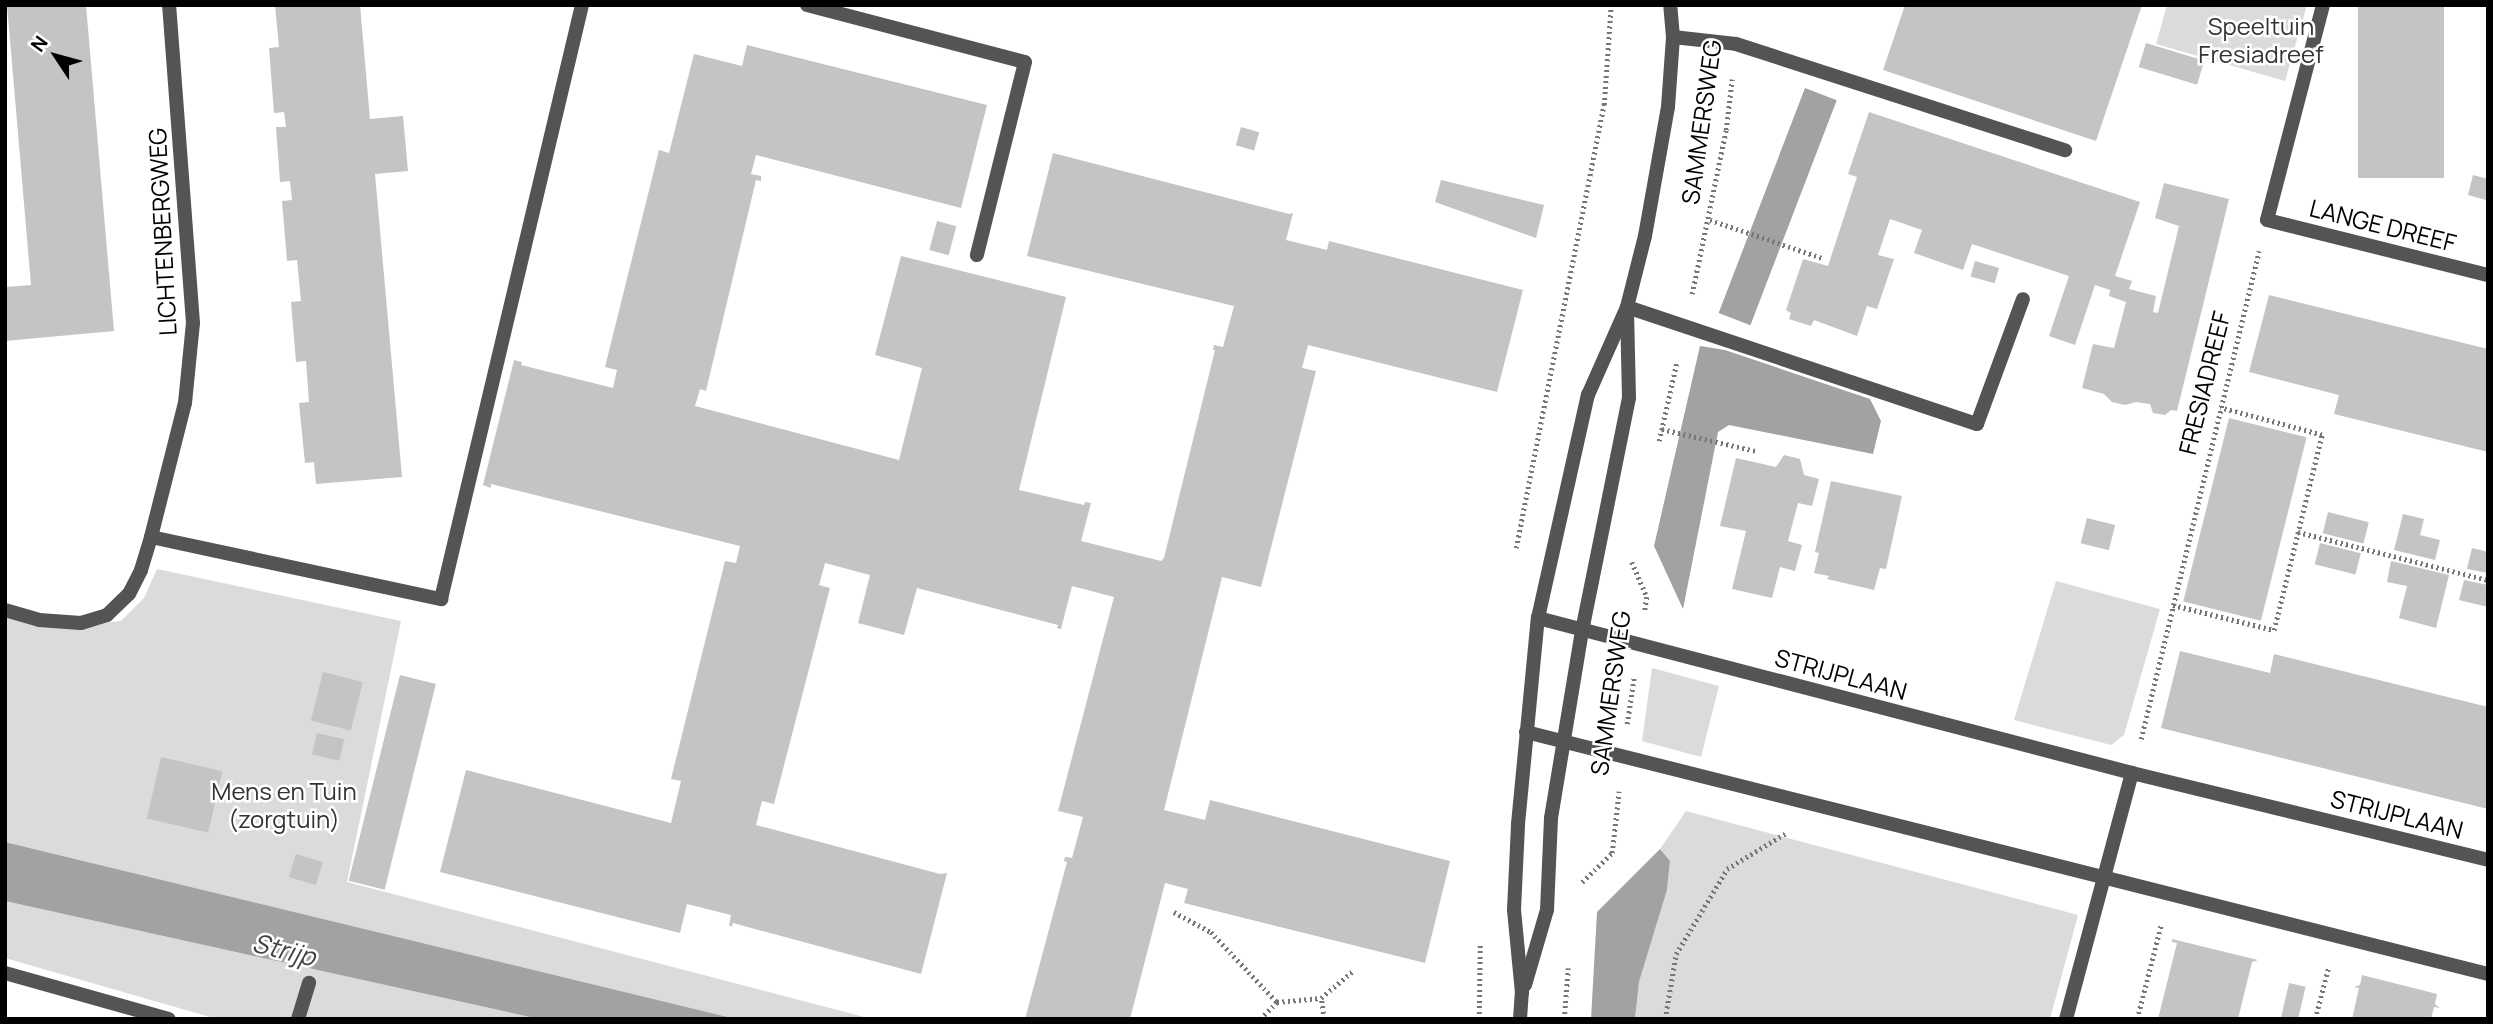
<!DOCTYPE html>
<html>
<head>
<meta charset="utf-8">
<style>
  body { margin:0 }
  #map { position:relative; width:2493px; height:1024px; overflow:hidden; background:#fff; font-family:Manrope,sans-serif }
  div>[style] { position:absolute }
  .green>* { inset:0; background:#dbdbdb }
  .water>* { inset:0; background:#a2a2a2; transform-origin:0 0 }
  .building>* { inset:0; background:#c4c4c4; transform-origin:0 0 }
  .path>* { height:4.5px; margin-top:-2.25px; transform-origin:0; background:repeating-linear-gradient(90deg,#767676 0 2px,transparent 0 5.5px) }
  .service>* { height:14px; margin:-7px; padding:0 7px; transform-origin:7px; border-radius:7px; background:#545454 }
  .minor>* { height:14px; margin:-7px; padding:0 7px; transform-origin:7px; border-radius:7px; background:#545454 }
  .tertiary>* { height:14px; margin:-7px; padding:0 7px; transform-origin:7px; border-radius:7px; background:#545454 }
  span { translate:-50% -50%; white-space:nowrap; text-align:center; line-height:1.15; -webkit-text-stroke:5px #fff; paint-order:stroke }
  .park-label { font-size:24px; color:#323232 }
  .street-label { font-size:24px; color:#000 }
  .water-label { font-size:26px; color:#434343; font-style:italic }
  .frame { position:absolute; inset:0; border:7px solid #000; pointer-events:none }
  .north { position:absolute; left:21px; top:21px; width:70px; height:70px; -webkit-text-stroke:5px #fff; paint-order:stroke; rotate:306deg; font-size:19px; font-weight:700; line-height:28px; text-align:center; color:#000 }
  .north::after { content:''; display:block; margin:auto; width:24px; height:32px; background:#000; clip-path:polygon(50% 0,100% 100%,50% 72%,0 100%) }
</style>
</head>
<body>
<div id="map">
  <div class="green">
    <i style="clip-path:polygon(2167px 5px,2307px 5px,2285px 81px,2156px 44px)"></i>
    <i style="clip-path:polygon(157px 569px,401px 621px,347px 882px,872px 1019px,736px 1019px,5px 842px,5px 616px,54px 628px,121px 621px,144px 598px)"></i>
    <i style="clip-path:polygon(2056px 581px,2160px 609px,2124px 735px,2111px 745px,2014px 720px)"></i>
    <i style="clip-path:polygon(1652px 668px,1719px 686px,1701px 757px,1642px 741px)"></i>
    <i style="clip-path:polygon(1686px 811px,2078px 915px,2050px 1019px,1635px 1019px,1639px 982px,1667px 890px,1670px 862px,1660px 849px)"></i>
    <i style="clip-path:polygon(5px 901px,539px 1019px,217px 1019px,5px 958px)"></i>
  </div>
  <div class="water">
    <i style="left:1805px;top:88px;width:34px;height:241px;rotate:21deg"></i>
    <i style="clip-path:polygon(1700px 346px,1725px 350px,1870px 399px,1881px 421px,1873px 454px,1729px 425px,1718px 432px,1683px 609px,1654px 546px)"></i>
    <i style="clip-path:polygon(5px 842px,736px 1019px,539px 1019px,5px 901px)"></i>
    <i style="clip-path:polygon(1660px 849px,1670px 861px,1667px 890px,1639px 982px,1635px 1019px,1591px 1019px,1597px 912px)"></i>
  </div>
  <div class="building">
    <i style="clip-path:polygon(7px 5px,86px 5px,114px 331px,5px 341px,5px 287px,31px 285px)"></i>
    <i style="clip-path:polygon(275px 5px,360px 5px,370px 119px,403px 116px,408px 171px,375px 174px,402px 477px,316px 484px,314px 462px,305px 463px,299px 403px,309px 402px,306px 361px,296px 362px,291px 302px,301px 301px,297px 260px,287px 261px,282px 201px,292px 200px,290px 181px,280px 182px,276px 127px,286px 127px,284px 112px,274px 113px,269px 48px,279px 47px)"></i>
    <i style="clip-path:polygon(1905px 5px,2142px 5px,2096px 141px,1883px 70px)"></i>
    <i style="left:2358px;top:5px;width:86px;height:173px"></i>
    <i style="left:2146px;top:43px;width:61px;height:25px;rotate:17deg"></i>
    <i style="clip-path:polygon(747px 45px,987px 105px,961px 208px,756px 155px,751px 174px,761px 176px,761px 181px,756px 180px,706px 391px,700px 389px,695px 406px,899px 460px,922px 368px,875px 355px,901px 256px,1066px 297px,1019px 490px,1084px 505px,1085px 502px,1091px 503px,1081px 541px,1161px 561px,1164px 558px,1215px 350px,1213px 350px,1214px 345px,1223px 347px,1234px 306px,1027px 256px,1053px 153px,1289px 214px,1293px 213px,1286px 240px,1327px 250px,1329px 241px,1523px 290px,1497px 392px,1308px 345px,1302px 368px,1316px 371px,1261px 587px,1222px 577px,1164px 810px,1205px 820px,1210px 800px,1450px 861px,1425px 963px,1184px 903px,1188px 889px,1165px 883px,1130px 1019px,1025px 1019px,1067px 862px,1064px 861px,1065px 857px,1072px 858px,1083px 817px,1058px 811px,1114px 597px,1072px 586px,1061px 629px,1057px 628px,1058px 625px,917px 588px,904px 635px,858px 623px,870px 575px,825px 563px,819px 585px,830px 588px,774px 804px,762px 801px,756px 825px,940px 874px,947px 873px,921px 974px,733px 923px,732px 926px,729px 926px,731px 915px,687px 904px,680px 933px,440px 872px,466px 770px,671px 823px,681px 781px,671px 779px,672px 775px,725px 561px,736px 563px,740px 546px,491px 484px,491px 488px,483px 485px,514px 360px,522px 362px,521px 365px,613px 388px,617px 370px,605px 367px,606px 363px,659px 150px,669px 153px,694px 54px,742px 66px)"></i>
    <i style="clip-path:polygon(1869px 112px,2140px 202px,2115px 276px,2132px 281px,2129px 289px,2156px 296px,2153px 312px,2158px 313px,2179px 226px,2155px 218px,2164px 183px,2229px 199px,2177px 411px,2171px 410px,2165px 415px,2153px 413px,2150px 404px,2136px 402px,2125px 405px,2112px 402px,2104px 394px,2082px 388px,2093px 344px,2114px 348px,2126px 302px,2109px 296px,2110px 290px,2095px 285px,2075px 345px,2049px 336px,2069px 276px,1972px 244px,1963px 270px,1914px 253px,1922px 230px,1890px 219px,1878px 255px,1894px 259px,1877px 309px,1867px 306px,1857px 336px,1814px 320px,1811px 326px,1789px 319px,1791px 313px,1786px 310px,1803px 259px,1828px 266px,1857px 177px,1848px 174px)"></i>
    <i style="left:1241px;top:127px;width:19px;height:19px;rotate:16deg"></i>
    <i style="clip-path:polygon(2473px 175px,2488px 179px,2486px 200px,2468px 195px)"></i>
    <i style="clip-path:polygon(1441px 180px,1544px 205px,1536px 238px,1435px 202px)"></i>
    <i style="left:937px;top:221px;width:20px;height:30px;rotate:15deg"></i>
    <i style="left:1975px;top:261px;width:25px;height:16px;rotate:16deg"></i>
    <i style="clip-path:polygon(2269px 295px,2488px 349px,2488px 452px,2334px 414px,2339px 395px,2249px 372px)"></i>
    <i style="left:2229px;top:418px;width:80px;height:189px;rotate:14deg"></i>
    <i style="clip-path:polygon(1784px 455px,1800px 459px,1804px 475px,1819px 479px,1812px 506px,1798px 503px,1788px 541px,1802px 545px,1795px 571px,1780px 567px,1772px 598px,1732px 589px,1746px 531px,1720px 526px,1736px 458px,1776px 467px)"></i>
    <i style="clip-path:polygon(1831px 481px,1902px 496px,1886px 569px,1880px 568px,1874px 590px,1827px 579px,1829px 576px,1814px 573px,1819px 553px,1815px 552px)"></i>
    <i style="left:2328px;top:512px;width:42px;height:22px;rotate:14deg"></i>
    <i style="clip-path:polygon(2403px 514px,2424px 519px,2420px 535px,2440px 540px,2435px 560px,2394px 550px)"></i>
    <i style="left:2087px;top:518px;width:29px;height:26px;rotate:14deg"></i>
    <i style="left:2320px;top:543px;width:42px;height:22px;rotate:14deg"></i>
    <i style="clip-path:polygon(2472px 548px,2488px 552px,2488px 573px,2467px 569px)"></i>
    <i style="clip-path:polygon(2391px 561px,2449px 575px,2436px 628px,2399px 618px,2407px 586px,2387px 582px)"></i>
    <i style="clip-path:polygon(2464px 580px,2488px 585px,2488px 607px,2459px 600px)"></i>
    <i style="clip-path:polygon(2180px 651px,2270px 673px,2274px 654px,2488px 707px,2488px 809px,2161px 728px)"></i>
    <i style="left:323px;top:672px;width:41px;height:50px;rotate:14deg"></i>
    <i style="left:400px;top:675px;width:37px;height:212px;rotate:14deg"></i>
    <i style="left:317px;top:733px;width:28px;height:22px;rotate:13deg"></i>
    <i style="left:161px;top:757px;width:63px;height:63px;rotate:13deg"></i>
    <i style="left:296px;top:854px;width:28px;height:24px;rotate:17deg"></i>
    <i style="clip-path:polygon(2172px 939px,2258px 960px,2252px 962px,2238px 1019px,2158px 1019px,2177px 943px,2172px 942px)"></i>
    <i style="clip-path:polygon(2362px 975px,2437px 994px,2435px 1004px,2440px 1008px,2434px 1007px,2431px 1019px,2352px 1019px,2359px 988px,2354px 987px,2360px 985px)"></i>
    <i style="left:2289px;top:983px;width:17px;height:37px;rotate:13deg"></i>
  </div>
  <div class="path">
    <i style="left:1710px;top:220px;width:118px;rotate:18.7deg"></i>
    <i style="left:1692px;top:294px;width:167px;rotate:-78.3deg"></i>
    <i style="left:1726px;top:130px;width:51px;rotate:-83.3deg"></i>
    <i style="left:1662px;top:429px;width:97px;rotate:13.2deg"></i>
    <i style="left:1659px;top:441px;width:82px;rotate:-77.3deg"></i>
    <i style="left:2298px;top:532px;width:196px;rotate:14.2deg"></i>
    <i style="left:1516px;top:548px;width:452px;rotate:-78.8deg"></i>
    <i style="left:1604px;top:105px;width:100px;rotate:-86deg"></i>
    <i style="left:1632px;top:562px;width:38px;rotate:67deg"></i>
    <i style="left:1647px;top:597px;width:13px;rotate:99deg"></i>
    <i style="left:2173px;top:605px;width:104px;rotate:13.9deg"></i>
    <i style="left:2274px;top:630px;width:201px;rotate:-76.2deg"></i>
    <i style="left:2322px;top:435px;width:105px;rotate:-165deg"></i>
    <i style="left:1627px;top:724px;width:48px;rotate:-81.5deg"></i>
    <i style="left:2141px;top:739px;width:502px;rotate:-76.41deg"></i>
    <i style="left:1582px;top:882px;width:42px;rotate:-44deg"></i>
    <i style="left:1612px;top:853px;width:62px;rotate:-83.6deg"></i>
    <i style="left:1174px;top:912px;width:42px;rotate:28.4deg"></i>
    <i style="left:1211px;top:932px;width:96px;rotate:46.7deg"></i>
    <i style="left:1260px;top:1019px;width:24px;rotate:-45deg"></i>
    <i style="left:1277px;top:1002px;width:44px;rotate:-5.2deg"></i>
    <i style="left:1324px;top:1019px;width:21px;rotate:-98deg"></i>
    <i style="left:1321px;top:998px;width:42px;rotate:-40.2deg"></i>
    <i style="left:1479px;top:1019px;width:75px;rotate:-89.2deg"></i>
    <i style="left:1564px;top:1019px;width:51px;rotate:-85.5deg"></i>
    <i style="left:1665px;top:1019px;width:66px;rotate:-80.4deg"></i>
    <i style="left:1676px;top:954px;width:99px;rotate:-59deg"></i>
    <i style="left:1727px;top:869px;width:69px;rotate:-31.4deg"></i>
    <i style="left:2137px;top:1019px;width:97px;rotate:-75.7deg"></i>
    <i style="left:2315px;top:1019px;width:52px;rotate:-75.4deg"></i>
  </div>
  <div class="service">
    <i style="left:807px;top:5px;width:225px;rotate:14.7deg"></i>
    <i style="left:1025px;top:62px;width:199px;rotate:104deg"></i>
    <i style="left:1673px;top:37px;width:63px;rotate:6.3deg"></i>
    <i style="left:1736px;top:44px;width:346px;rotate:17.9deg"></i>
    <i style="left:151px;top:537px;width:297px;rotate:12.1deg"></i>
    <i style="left:441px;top:599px;width:611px;rotate:-76.65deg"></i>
    <i style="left:5px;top:973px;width:170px;rotate:15.7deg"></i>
    <i style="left:298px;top:1019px;width:38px;rotate:-73deg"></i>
  </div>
  <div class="minor">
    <i style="left:2323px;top:5px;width:222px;rotate:104.6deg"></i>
    <i style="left:2267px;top:220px;width:228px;rotate:14deg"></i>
    <i style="left:1627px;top:307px;width:369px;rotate:18.5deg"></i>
    <i style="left:1977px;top:424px;width:133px;rotate:-69.8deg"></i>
    <i style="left:5px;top:610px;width:35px;rotate:16deg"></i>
    <i style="left:39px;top:620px;width:42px;rotate:4.1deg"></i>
    <i style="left:81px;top:623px;width:27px;rotate:-17deg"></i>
    <i style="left:107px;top:615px;width:30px;rotate:-44deg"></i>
    <i style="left:129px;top:594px;width:27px;rotate:-63deg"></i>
    <i style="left:141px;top:570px;width:34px;rotate:-73deg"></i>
    <i style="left:151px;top:537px;width:138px;rotate:-75.8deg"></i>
    <i style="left:185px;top:403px;width:80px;rotate:-84.3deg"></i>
    <i style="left:193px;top:323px;width:319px;rotate:-94.3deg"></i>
    <i style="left:1538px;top:618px;width:614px;rotate:14.62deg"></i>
    <i style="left:2132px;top:773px;width:366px;rotate:13.7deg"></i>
    <i style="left:1526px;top:732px;width:992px;rotate:14.12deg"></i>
    <i style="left:2066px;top:1019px;width:255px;rotate:-75deg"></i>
  </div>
  <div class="tertiary">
    <i style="left:1525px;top:985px;width:78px;rotate:-73.7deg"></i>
    <i style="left:1547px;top:910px;width:92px;rotate:-87.5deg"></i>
    <i style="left:1551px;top:818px;width:190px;rotate:-80.6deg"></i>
    <i style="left:1582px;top:631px;width:238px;rotate:-78.6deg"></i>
    <i style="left:1629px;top:398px;width:86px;rotate:-91.3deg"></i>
    <i style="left:1520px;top:1019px;width:26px;rotate:-86deg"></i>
    <i style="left:1522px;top:993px;width:83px;rotate:-95.5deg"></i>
    <i style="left:1514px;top:910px;width:86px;rotate:-87.3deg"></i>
    <i style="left:1518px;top:824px;width:207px;rotate:-84.5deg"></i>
    <i style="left:1538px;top:618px;width:229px;rotate:-77.4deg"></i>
    <i style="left:1588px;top:395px;width:96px;rotate:-66.1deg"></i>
    <i style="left:1627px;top:307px;width:73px;rotate:-75.8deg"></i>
    <i style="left:1645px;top:236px;width:131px;rotate:-79.9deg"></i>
    <i style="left:1668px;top:107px;width:70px;rotate:-85.9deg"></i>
    <i style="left:1673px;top:37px;width:32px;rotate:-95deg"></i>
  </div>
  <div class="park-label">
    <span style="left:2261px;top:40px">Speeltuin<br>Fresiadreef</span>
    <span style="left:284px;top:805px">Mens en Tuin<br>(zorgtuin)</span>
  </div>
  <div class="street-label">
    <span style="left:1701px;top:122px;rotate:-82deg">SAMMERSWEG</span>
    <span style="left:2383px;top:225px;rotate:14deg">LANGE DREEF</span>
    <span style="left:162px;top:232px;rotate:-93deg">LICHTENBERGWEG</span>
    <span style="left:2204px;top:383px;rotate:-76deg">FRESIADREEF</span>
    <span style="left:1841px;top:674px;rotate:15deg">STRIJPLAAN</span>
    <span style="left:1610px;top:693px;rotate:-82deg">SAMMERSWEG</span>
    <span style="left:2397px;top:814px;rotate:14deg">STRIJPLAAN</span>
  </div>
  <div class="water-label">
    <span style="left:284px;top:950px;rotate:14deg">Strijp</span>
  </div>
  <div class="frame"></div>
  <div class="north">N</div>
</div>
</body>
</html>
